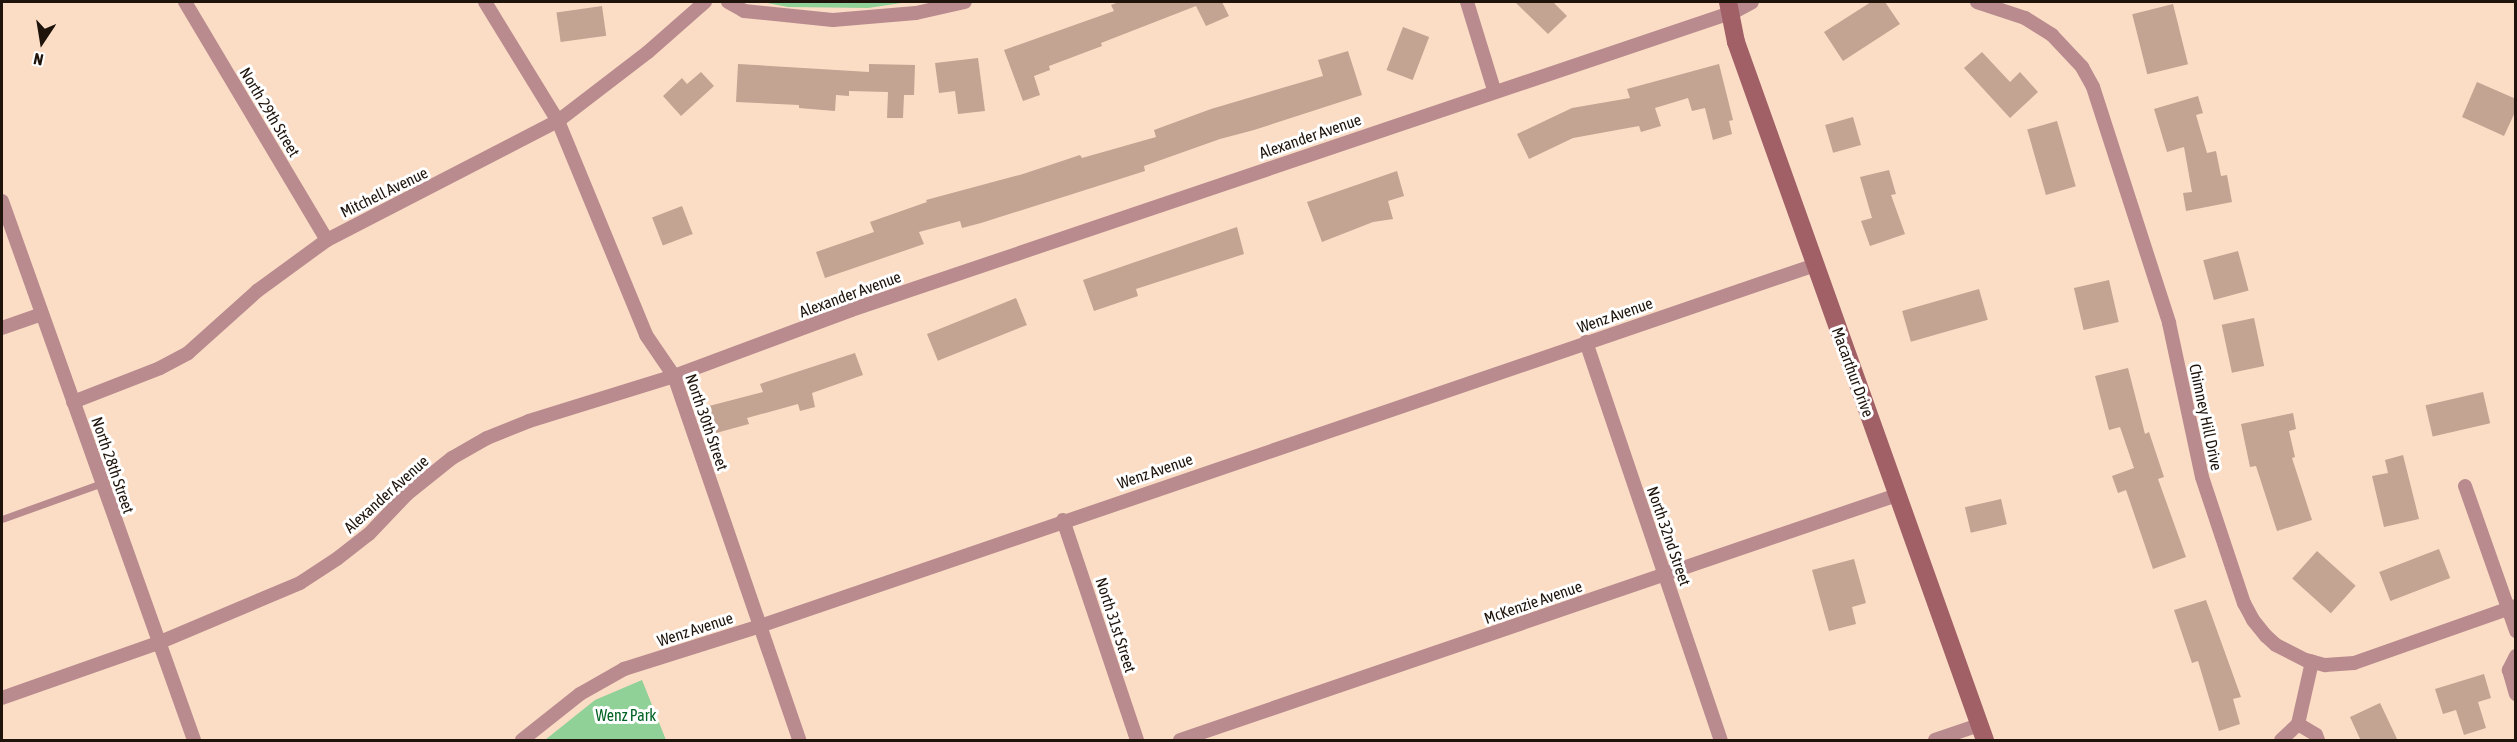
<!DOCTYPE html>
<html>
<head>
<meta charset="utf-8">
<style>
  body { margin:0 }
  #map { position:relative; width:2517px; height:742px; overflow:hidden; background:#fbddc6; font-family:"Asap Condensed",sans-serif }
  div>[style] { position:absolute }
  .green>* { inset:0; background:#90d198 }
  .building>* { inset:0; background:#c3a391; transform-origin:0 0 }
  .lane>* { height:7px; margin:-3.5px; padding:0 3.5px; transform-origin:3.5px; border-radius:3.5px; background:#b98b8e }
  .street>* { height:14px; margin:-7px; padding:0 7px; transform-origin:7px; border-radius:7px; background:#b98b8e }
  .secondary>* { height:18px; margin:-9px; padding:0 9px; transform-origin:9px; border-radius:9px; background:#a15f66 }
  span { translate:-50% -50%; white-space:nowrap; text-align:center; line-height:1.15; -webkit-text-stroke:6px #fff; paint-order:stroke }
  .street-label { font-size:16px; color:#1e140c }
  .park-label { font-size:16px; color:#016222 }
  .frame { position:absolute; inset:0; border:3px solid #1e140c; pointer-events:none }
  .north { position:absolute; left:12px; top:12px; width:60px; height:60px; -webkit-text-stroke:4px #fff; paint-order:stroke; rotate:192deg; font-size:16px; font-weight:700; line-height:24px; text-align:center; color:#1e140c }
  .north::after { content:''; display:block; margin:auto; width:21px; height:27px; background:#1e140c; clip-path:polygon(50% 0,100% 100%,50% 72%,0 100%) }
</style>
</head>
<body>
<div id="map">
  <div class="green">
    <i style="clip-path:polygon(762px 2px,908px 2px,868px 8px,788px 7px)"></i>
    <i style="clip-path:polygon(642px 680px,666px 740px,545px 740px,595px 700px)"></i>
  </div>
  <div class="building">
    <i style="clip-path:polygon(1119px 2px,1222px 2px,1229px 16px,1206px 26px,1196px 6px,1101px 43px,1102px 46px,1049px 66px,1050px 70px,1034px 76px,1040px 95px,1023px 101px,1004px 50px,1114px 11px,1111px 5px)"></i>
    <i style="clip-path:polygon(1515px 2px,1553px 2px,1567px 16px,1548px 34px)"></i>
    <i style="clip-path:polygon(1871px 2px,1885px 2px,1900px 24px,1843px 61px,1824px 32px)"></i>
    <i style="left:2173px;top:4px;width:62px;height:42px;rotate:76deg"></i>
    <i style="left:602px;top:6px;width:30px;height:46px;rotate:82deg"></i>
    <i style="left:1403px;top:27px;width:28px;height:46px;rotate:21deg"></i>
    <i style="clip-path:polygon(1348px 51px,1362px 95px,1254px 130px,1220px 139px,1144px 166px,1145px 171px,981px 223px,962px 228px,960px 221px,919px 232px,924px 244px,825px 278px,816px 252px,874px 232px,870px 222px,927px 202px,926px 200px,1023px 174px,1080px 155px,1082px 158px,1156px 137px,1154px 130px,1211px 109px,1323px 76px,1318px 60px)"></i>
    <i style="clip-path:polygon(1982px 52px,2010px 82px,2020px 72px,2038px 92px,2010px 118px,1964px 68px)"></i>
    <i style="clip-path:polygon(978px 58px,985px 111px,958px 114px,955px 91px,939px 93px,935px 63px)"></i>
    <i style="clip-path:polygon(738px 64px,869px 72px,869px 64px,915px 65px,914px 95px,904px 95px,903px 118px,887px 118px,888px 92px,849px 91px,849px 96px,836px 95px,835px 111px,799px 108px,799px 105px,736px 102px)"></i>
    <i style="clip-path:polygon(1719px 64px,1733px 120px,1729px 121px,1732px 134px,1713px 140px,1705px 108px,1692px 111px,1688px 98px,1655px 108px,1661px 126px,1641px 132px,1639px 126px,1573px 138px,1529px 159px,1517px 134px,1572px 108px,1630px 98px,1627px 89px)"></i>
    <i style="clip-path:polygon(701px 72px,714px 86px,681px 116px,663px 96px,682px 78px,687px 84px)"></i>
    <i style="clip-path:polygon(2477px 82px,2516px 99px,2516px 110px,2504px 136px,2462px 117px)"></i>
    <i style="clip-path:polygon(2198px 96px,2203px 113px,2196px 115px,2207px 153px,2216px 151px,2221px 176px,2227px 175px,2232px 202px,2186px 211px,2183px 193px,2192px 192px,2184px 147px,2167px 152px,2154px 109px)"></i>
    <i style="left:1853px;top:117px;width:29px;height:29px;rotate:74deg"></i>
    <i style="left:2057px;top:121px;width:68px;height:31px;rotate:74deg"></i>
    <i style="clip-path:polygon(1889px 170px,1896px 194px,1891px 195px,1905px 234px,1870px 246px,1861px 221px,1872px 218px,1860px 177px)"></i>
    <i style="clip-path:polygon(1397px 171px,1404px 196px,1388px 201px,1393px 219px,1373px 222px,1322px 242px,1307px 202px)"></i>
    <i style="left:682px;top:206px;width:30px;height:32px;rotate:69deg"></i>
    <i style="clip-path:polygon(1237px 227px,1244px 254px,1136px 289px,1138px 296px,1094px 311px,1083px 280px)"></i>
    <i style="left:2238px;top:251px;width:41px;height:36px;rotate:75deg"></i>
    <i style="left:2109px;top:280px;width:43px;height:36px;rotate:77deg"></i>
    <i style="left:1979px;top:289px;width:32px;height:80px;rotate:74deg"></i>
    <i style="left:1016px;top:298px;width:29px;height:96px;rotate:68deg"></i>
    <i style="left:2254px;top:318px;width:49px;height:33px;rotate:78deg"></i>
    <i style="clip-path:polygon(855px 353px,863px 375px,812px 393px,815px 407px,800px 411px,798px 404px,747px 418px,749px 424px,716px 433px,709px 406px,763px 392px,760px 384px)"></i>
    <i style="clip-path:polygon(2128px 368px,2145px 434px,2149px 432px,2164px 477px,2158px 479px,2186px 557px,2153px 569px,2126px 490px,2118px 493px,2112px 476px,2134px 468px,2120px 427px,2109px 430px,2095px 376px)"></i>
    <i style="left:2483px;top:392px;width:32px;height:59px;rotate:77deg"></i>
    <i style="clip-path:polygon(2293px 413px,2296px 429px,2289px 431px,2295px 457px,2292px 458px,2312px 520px,2277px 531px,2256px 466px,2250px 467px,2241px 424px)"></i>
    <i style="clip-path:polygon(2403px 455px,2419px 519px,2384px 527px,2372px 476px,2388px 473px,2385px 460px)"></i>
    <i style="left:2001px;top:499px;width:26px;height:37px;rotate:77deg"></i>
    <i style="left:2439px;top:549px;width:31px;height:64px;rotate:69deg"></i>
    <i style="left:2317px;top:551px;width:52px;height:37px;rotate:42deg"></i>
    <i style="clip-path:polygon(1854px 559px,1866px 603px,1852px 607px,1856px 624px,1829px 631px,1812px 570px)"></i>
    <i style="clip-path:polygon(2206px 600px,2241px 697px,2233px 699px,2240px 724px,2219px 731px,2198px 661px,2192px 663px,2174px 610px)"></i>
    <i style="clip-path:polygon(2484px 674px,2491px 698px,2478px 702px,2486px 728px,2464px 735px,2456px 710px,2443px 714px,2435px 689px)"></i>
    <i style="clip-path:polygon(2380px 703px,2398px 741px,2361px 741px,2350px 717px)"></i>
  </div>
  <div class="lane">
    <i style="left:2px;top:519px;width:106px;rotate:-19.8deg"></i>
  </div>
  <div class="street">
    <i style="left:185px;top:2px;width:277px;rotate:59.2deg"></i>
    <i style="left:485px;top:2px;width:140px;rotate:58.5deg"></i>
    <i style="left:558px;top:121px;width:231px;rotate:67.6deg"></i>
    <i style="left:646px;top:335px;width:50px;rotate:55.7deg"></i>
    <i style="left:674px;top:376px;width:385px;rotate:71deg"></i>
    <i style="left:728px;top:2px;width:18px;rotate:29deg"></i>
    <i style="left:744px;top:11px;width:89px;rotate:5.8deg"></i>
    <i style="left:833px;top:20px;width:83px;rotate:-4.8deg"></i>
    <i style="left:916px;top:13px;width:50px;rotate:-12.7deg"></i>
    <i style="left:1467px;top:2px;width:92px;rotate:72.9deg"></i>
    <i style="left:1977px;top:2px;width:51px;rotate:18.4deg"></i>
    <i style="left:2025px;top:18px;width:32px;rotate:32deg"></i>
    <i style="left:2052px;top:35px;width:44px;rotate:46.8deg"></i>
    <i style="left:2082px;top:67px;width:23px;rotate:61deg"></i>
    <i style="left:2093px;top:87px;width:248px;rotate:72.1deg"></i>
    <i style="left:2169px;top:323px;width:157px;rotate:77.9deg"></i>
    <i style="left:2202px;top:477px;width:133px;rotate:71.6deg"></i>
    <i style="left:2244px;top:603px;width:19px;rotate:62deg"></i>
    <i style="left:2253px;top:620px;width:21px;rotate:51deg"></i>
    <i style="left:2266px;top:636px;width:13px;rotate:42deg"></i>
    <i style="left:2276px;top:645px;width:34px;rotate:27deg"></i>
    <i style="left:2306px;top:660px;width:20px;rotate:15deg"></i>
    <i style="left:2325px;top:665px;width:29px;rotate:-4deg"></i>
    <i style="left:2354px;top:663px;width:172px;rotate:-19.4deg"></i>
    <i style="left:2px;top:201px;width:572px;rotate:70.39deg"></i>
    <i style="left:2px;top:328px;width:42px;rotate:-19.3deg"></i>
    <i style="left:1586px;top:342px;width:420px;rotate:71.3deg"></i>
    <i style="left:73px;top:402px;width:93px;rotate:-21.3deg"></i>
    <i style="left:160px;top:368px;width:32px;rotate:-28deg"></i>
    <i style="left:188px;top:353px;width:93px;rotate:-41.9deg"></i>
    <i style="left:257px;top:291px;width:87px;rotate:-36.1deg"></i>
    <i style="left:327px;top:240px;width:260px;rotate:-27.3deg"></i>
    <i style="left:558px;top:121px;width:113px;rotate:-37.5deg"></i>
    <i style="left:648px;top:52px;width:76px;rotate:-41.3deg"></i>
    <i style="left:2465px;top:486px;width:154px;rotate:70.6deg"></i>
    <i style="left:1063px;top:520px;width:232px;rotate:71.4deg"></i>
    <i style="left:2516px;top:656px;width:16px;rotate:117deg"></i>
    <i style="left:2509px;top:670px;width:25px;rotate:74deg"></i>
    <i style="left:2px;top:698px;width:165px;rotate:-19.4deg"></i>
    <i style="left:158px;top:643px;width:154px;rotate:-22.9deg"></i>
    <i style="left:300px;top:583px;width:45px;rotate:-33.3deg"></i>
    <i style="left:338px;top:558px;width:39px;rotate:-38deg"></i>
    <i style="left:369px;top:534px;width:55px;rotate:-46.5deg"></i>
    <i style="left:407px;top:494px;width:58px;rotate:-38.7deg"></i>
    <i style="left:452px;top:458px;width:40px;rotate:-29.7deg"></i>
    <i style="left:487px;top:438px;width:45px;rotate:-22deg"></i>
    <i style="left:529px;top:421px;width:152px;rotate:-17.2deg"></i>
    <i style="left:674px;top:376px;width:189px;rotate:-20.4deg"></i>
    <i style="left:851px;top:310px;width:934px;rotate:-18.67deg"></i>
    <i style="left:1736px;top:11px;width:18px;rotate:-29deg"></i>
    <i style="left:2298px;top:724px;width:21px;rotate:31deg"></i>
    <i style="left:2316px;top:735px;width:5px;rotate:68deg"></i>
    <i style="left:522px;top:740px;width:74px;rotate:-38.4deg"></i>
    <i style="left:580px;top:694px;width:51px;rotate:-29.6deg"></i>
    <i style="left:624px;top:669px;width:143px;rotate:-17.5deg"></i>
    <i style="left:760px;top:626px;width:1115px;rotate:-18.89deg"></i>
    <i style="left:1180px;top:740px;width:758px;rotate:-18.87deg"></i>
    <i style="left:1935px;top:740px;width:46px;rotate:-18.8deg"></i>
    <i style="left:2281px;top:740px;width:23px;rotate:-43deg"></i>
    <i style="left:2298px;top:724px;width:64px;rotate:-77.3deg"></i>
  </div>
  <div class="secondary">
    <i style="left:1728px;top:2px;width:41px;rotate:78.7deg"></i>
    <i style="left:1736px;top:42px;width:741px;rotate:70.37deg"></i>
  </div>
  <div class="street-label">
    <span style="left:270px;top:112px;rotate:59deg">North 29th Street</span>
    <span style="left:1310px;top:136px;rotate:-19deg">Alexander Avenue</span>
    <span style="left:384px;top:192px;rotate:-26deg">Mitchell Avenue</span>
    <span style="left:850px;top:294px;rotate:-20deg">Alexander Avenue</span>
    <span style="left:1615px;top:315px;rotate:-19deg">Wenz Avenue</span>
    <span style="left:1853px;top:372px;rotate:70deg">Macarthur Drive</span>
    <span style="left:2206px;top:417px;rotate:78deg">Chimney Hill Drive</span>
    <span style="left:707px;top:422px;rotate:71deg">North 30th Street</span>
    <span style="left:113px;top:465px;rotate:71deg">North 28th Street</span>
    <span style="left:1155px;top:471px;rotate:-19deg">Wenz Avenue</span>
    <span style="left:386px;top:494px;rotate:-42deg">Alexander Avenue</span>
    <span style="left:1669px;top:536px;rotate:71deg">North 32nd Street</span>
    <span style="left:1533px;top:602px;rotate:-19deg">McKenzie Avenue</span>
    <span style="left:1116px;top:625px;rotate:72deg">North 31st Street</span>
    <span style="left:695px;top:629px;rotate:-18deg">Wenz Avenue</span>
  </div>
  <div class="park-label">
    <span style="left:626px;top:715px">Wenz Park</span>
  </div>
  <div class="frame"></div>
  <div class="north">N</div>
</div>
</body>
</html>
